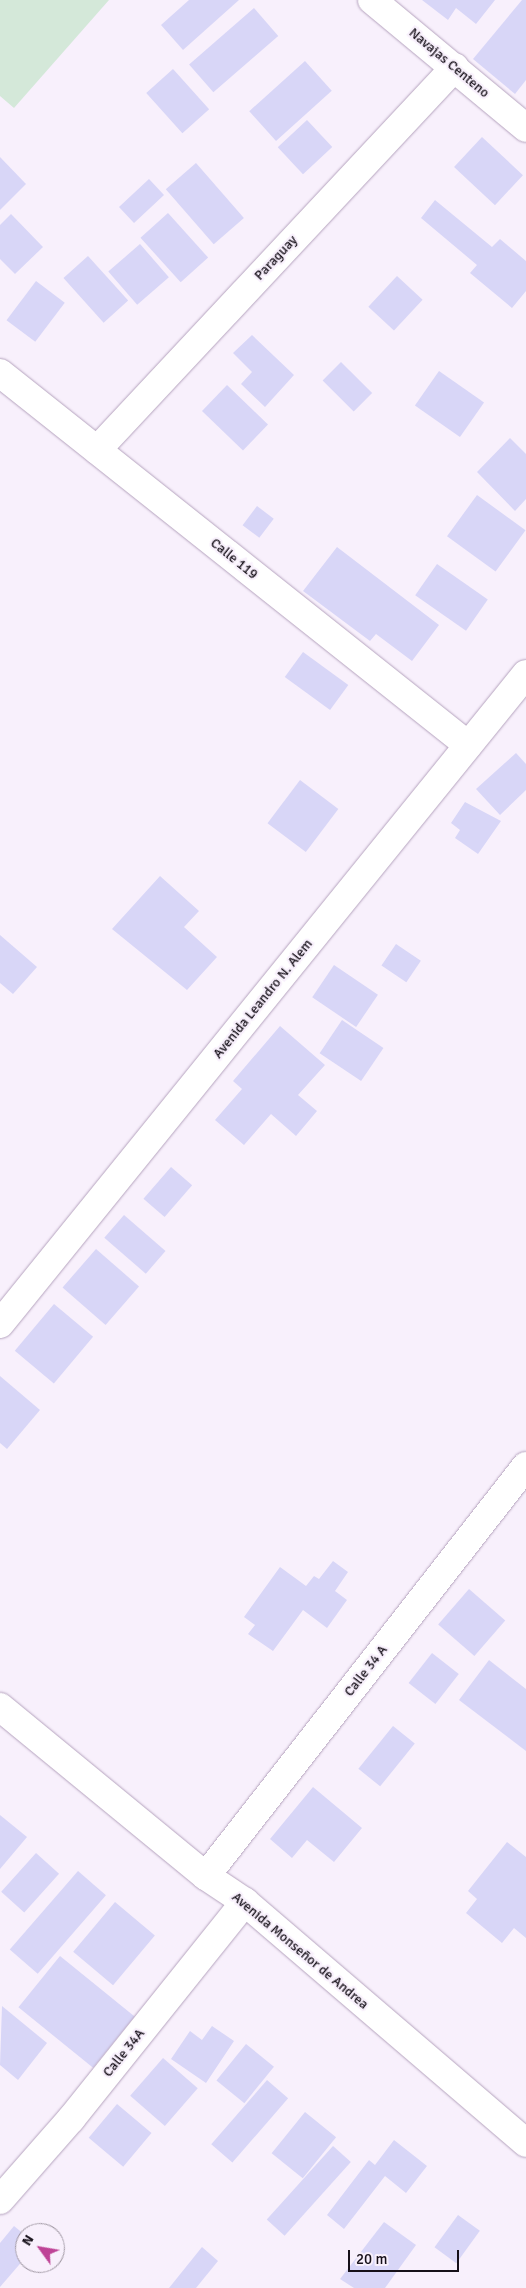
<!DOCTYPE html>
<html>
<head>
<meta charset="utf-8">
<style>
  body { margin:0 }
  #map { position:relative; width:526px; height:2288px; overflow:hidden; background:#f8f0fc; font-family:Signika,sans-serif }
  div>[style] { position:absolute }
  .green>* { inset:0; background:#d4e8d9 }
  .building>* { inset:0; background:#d8d6f7; transform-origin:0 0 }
  .roads { filter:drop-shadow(0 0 1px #b5a3be) drop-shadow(0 0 1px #b5a3be) }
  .street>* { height:28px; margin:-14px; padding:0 14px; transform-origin:14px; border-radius:14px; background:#fff }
  .secondary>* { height:28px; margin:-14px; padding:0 14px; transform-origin:14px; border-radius:14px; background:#fff }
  span { translate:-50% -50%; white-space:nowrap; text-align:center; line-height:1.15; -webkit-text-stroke:4.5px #f8f0fc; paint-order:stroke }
  .street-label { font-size:14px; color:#161019 }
  .north { position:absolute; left:15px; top:2223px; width:50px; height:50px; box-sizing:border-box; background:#f8f0fc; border:1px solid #9e96a1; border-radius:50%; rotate:302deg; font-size:14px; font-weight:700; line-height:20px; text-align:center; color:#161019 }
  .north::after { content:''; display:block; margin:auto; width:18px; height:22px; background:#be4396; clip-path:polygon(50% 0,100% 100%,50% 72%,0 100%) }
  .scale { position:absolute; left:348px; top:2250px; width:111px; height:22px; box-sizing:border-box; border:2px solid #161019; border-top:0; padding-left:6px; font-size:15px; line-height:18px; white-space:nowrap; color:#161019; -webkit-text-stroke:4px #f8f0fc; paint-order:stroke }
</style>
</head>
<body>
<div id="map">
  <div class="green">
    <i style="clip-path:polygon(0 0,109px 0,14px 108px,0 96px)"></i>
  </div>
  <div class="building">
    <i style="clip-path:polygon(189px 0,239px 0,183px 50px,161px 25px)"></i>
    <i style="clip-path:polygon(422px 0,495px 0,476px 24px,456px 8px,448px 20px)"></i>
    <i style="clip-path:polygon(522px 0,526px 0,526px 80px,515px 94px,473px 59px)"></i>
    <i style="left:254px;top:8px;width:37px;height:86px;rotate:49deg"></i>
    <i style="left:305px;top:61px;width:40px;height:75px;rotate:48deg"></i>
    <i style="left:173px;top:69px;width:54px;height:36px;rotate:48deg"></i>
    <i style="left:307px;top:120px;width:37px;height:40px;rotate:47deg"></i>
    <i style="left:482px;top:137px;width:56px;height:41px;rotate:43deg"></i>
    <i style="clip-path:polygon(0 157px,26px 184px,0 210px)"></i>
    <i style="left:196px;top:163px;width:73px;height:40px;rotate:49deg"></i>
    <i style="left:149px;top:179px;width:22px;height:41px;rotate:47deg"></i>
    <i style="clip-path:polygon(435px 200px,492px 247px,500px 239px,526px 261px,526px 291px,512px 308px,470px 273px,477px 265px,421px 218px)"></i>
    <i style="left:168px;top:213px;width:60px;height:37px;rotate:48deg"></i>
    <i style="clip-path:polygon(11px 214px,43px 247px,15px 274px,0 259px,0 225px)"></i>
    <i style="left:140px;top:244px;width:44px;height:42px;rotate:49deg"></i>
    <i style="left:88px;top:256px;width:60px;height:33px;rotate:48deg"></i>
    <i style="left:397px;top:276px;width:35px;height:42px;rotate:43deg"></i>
    <i style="left:36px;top:281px;width:36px;height:49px;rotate:37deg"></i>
    <i style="clip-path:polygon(252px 335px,294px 375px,265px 407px,241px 384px,252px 372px,233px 353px)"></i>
    <i style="left:341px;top:362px;width:44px;height:26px;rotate:45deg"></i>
    <i style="left:439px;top:371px;width:55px;height:42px;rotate:35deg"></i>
    <i style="left:227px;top:385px;width:57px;height:36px;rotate:44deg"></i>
    <i style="clip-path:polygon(510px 438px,526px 454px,526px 499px,515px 511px,477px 472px)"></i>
    <i style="left:477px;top:495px;width:60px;height:51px;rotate:36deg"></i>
    <i style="left:257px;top:506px;width:21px;height:24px;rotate:37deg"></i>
    <i style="clip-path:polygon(337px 547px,439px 625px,412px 661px,376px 634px,370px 641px,303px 591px)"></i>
    <i style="left:437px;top:564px;width:62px;height:38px;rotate:35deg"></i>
    <i style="left:303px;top:652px;width:56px;height:31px;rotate:36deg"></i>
    <i style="clip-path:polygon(516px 753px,526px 764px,526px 790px,500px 815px,476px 789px)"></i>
    <i style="left:300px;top:780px;width:48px;height:54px;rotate:37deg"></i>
    <i style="clip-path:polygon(465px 802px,501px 821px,478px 854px,455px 838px,460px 830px,451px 823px)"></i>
    <i style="clip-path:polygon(160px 876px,199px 911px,184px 927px,217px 957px,187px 990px,112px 929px)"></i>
    <i style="clip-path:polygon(0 935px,37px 967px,13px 994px,0 983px)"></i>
    <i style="left:396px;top:944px;width:30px;height:26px;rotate:34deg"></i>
    <i style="left:334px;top:965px;width:53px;height:39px;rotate:34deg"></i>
    <i style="left:342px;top:1020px;width:50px;height:40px;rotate:34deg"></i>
    <i style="clip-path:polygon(280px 1026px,325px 1065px,298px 1095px,317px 1111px,296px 1136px,271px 1114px,244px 1145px,215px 1120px,242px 1089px,233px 1081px)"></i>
    <i style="left:171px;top:1167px;width:28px;height:42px;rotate:41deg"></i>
    <i style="left:124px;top:1215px;width:55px;height:30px;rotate:41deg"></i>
    <i style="left:96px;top:1249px;width:57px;height:51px;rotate:41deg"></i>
    <i style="left:54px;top:1304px;width:51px;height:61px;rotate:40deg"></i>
    <i style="clip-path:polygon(0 1376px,40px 1410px,7px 1449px,0 1443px)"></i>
    <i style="clip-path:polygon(333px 1561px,348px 1572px,335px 1591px,347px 1600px,327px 1628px,303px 1610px,273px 1651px,248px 1634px,255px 1625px,244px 1617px,280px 1567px,306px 1586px,314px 1576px,319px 1579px)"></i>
    <i style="left:469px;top:1589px;width:48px;height:47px;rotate:41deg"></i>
    <i style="left:432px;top:1653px;width:34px;height:38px;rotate:38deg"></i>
    <i style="clip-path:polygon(489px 1660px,526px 1689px,526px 1751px,459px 1700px)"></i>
    <i style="left:393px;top:1726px;width:28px;height:55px;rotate:39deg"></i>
    <i style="clip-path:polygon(313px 1787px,362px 1828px,334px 1862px,307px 1840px,292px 1858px,270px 1839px)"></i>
    <i style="clip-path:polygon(0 1815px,27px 1837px,0 1869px)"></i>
    <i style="clip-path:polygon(507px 1842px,526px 1857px,526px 1938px,514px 1928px,502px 1943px,466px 1913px,477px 1899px,468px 1891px)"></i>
    <i style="left:36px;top:1853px;width:31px;height:52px;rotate:42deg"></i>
    <i style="left:78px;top:1871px;width:37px;height:104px;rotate:41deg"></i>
    <i style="left:115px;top:1902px;width:52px;height:65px;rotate:40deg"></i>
    <i style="left:60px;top:1956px;width:96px;height:66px;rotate:39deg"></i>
    <i style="clip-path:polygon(2px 2006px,47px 2043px,18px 2080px,0 2065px)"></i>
    <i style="clip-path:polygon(212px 2026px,234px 2041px,206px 2083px,171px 2059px,190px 2031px,202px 2040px)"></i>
    <i style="left:246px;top:2044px;width:36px;height:47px;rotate:39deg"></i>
    <i style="left:163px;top:2058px;width:46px;height:50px;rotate:41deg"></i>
    <i style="left:267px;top:2080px;width:28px;height:85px;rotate:41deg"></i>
    <i style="left:117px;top:2104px;width:45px;height:44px;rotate:40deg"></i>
    <i style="left:305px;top:2112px;width:40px;height:53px;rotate:39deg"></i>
    <i style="clip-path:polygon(394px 2140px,427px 2166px,406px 2193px,385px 2176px,344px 2229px,327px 2215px,369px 2160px,375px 2165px)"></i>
    <i style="left:333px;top:2146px;width:24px;height:99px;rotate:42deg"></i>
    <i style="left:458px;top:2215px;width:27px;height:40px;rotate:36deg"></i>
    <i style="clip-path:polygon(384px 2222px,416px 2245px,385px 2288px,354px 2288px,340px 2279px)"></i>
    <i style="clip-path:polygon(14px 2226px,25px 2235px,25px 2258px,0 2287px,0 2243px)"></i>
    <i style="clip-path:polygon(202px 2247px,218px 2261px,196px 2288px,169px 2288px)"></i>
  </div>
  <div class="roads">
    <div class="street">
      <i style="left:372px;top:0;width:200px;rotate:39.7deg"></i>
      <i style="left:0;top:373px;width:598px;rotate:38.48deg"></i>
      <i style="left:97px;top:450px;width:524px;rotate:-46.93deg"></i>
      <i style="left:206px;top:1876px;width:520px;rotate:-52.03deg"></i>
      <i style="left:0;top:2200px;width:108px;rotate:-48.8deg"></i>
      <i style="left:71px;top:2119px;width:278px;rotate:-51.3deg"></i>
    </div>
    <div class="secondary">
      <i style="left:0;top:1324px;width:836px;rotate:-51.02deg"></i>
      <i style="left:0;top:1707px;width:266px;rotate:39.4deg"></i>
      <i style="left:206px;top:1876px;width:47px;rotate:33.7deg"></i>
      <i style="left:245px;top:1902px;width:370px;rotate:40.6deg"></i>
    </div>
  </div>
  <div class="street-label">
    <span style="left:449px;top:63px;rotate:40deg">Navajas Centeno</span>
    <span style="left:276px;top:258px;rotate:-47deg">Paraguay</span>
    <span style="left:234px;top:559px;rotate:39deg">Calle 119</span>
    <span style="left:263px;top:999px;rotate:-51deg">Avenida Leandro N. Alem</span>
    <span style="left:366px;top:1671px;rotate:-52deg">Calle 34 A</span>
    <span style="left:300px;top:1951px;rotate:40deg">Avenida Monseñor de Andrea</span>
    <span style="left:124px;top:2053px;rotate:-51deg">Calle 34A</span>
  </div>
  <div class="north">N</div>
  <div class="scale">20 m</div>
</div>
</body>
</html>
